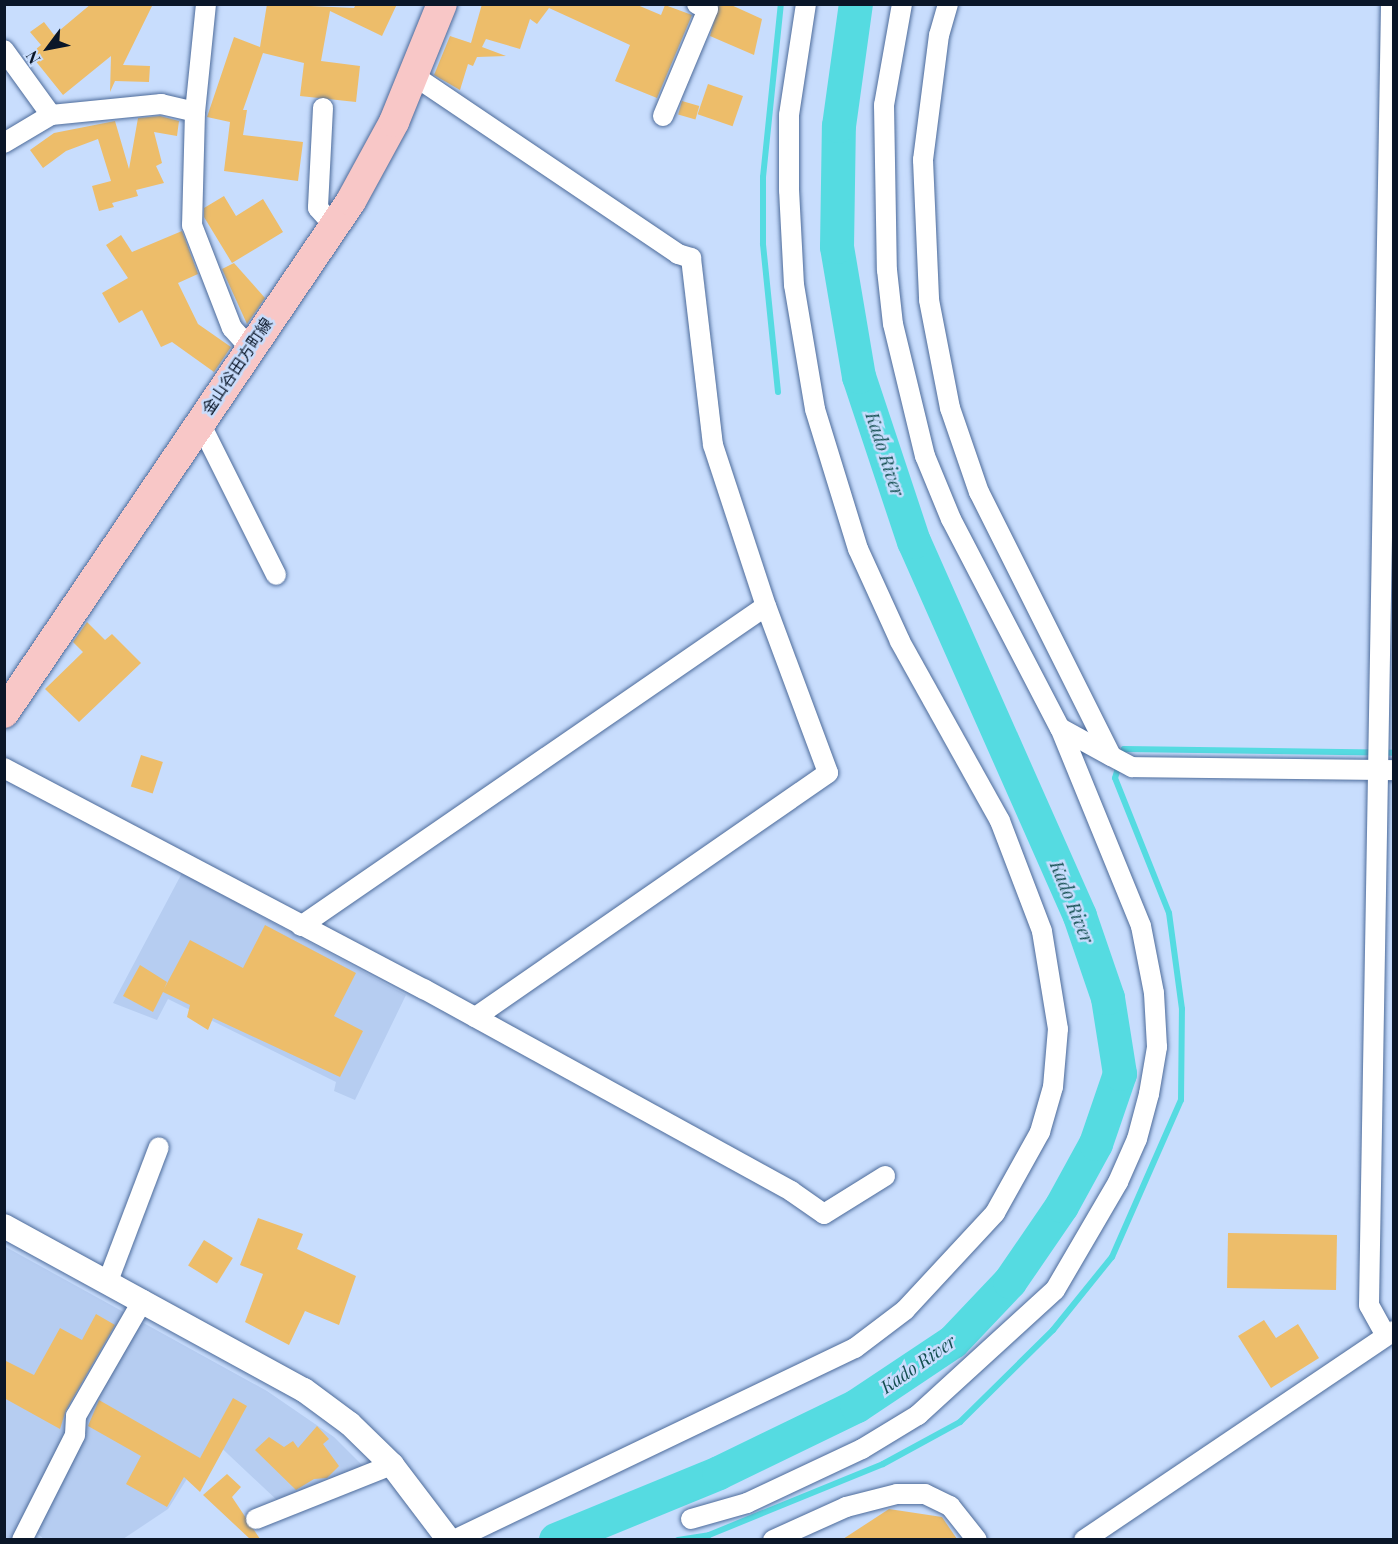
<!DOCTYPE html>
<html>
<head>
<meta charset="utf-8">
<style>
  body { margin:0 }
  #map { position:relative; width:1398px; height:1544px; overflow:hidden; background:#c8ddfd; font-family:"Playfair Display","Noto Sans JP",serif }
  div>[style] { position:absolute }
  .built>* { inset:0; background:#b6cdf1 }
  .stream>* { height:6px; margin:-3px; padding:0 3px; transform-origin:3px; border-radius:3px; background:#55dbe1 }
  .river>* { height:34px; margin:-17px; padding:0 17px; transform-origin:17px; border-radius:17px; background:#55dbe1 }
  .building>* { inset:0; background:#edbd6a; transform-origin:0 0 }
  .roads { filter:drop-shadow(0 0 2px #4d6b9a) drop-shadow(0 0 2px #4d6b9a) }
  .minor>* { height:20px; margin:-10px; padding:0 10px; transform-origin:10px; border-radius:10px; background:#fff }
  .tertiary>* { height:24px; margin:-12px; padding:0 12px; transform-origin:12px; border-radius:12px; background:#fff }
  .primary>* { height:30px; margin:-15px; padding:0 15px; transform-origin:15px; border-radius:15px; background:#f8c7c7 }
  span { translate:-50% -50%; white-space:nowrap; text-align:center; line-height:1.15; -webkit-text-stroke:5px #c8ddfd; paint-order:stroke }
  .street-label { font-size:16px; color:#0a1628 }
  .water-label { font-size:18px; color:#124d4f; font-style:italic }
  .frame { position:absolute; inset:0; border:6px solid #0a1628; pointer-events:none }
  .north { position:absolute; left:18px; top:18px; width:60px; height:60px; -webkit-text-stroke:4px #c8ddfd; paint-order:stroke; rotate:238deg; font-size:16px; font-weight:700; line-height:24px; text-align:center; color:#0a1628 }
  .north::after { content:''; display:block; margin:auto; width:21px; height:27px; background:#0a1628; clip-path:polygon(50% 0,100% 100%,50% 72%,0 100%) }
</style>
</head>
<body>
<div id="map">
  <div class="built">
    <i style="clip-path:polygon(182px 873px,406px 995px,355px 1100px,334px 1091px,336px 1082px,168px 999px,157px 1020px,113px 1003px)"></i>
    <i style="clip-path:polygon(4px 1246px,267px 1391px,334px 1437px,364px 1467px,280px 1503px,212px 1439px,168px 1509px,123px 1539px,44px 1539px,35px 1532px,31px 1539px,5px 1539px)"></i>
  </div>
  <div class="stream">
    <i style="left:778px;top:392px;width:149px;rotate:-95.8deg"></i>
    <i style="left:763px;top:244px;width:67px;rotate:-90deg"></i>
    <i style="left:763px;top:177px;width:174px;rotate:-84.1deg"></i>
    <i style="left:678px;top:1540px;width:31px;rotate:-9deg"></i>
    <i style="left:709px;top:1535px;width:188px;rotate:-22.2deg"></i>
    <i style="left:883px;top:1464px;width:88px;rotate:-28.6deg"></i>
    <i style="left:960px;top:1422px;width:131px;rotate:-44.7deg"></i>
    <i style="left:1053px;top:1330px;width:94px;rotate:-51.1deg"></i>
    <i style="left:1112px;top:1257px;width:171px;rotate:-66.3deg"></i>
    <i style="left:1181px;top:1100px;width:91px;rotate:-89.4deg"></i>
    <i style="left:1182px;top:1009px;width:97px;rotate:-97.7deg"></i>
    <i style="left:1169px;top:913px;width:145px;rotate:-111.8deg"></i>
    <i style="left:1115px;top:778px;width:30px;rotate:-73deg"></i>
    <i style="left:1124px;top:749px;width:270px;rotate:0.8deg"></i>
  </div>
  <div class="river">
    <i style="left:556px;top:1540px;width:176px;rotate:-22.3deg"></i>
    <i style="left:719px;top:1473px;width:153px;rotate:-25.9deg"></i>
    <i style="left:857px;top:1406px;width:115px;rotate:-33.7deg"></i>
    <i style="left:953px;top:1342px;width:83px;rotate:-46.5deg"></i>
    <i style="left:1010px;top:1282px;width:92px;rotate:-55.6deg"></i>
    <i style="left:1062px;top:1206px;width:71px;rotate:-61.3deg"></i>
    <i style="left:1096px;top:1144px;width:74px;rotate:-71.1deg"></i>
    <i style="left:1120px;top:1074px;width:77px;rotate:-99deg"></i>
    <i style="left:1108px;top:998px;width:87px;rotate:-108.9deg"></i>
    <i style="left:1080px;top:916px;width:409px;rotate:-113.9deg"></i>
    <i style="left:914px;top:542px;width:174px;rotate:-108.4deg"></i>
    <i style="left:859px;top:377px;width:132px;rotate:-99.6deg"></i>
    <i style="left:837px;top:247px;width:121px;rotate:-89.1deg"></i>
    <i style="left:839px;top:126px;width:123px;rotate:-82.1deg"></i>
  </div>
  <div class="building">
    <i style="clip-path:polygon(91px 4px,153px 4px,123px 65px,150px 66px,149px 82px,115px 81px,110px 92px,111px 56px,63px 95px,30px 54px,41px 45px,30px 32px,44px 22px,54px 35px)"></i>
    <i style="clip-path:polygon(267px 4px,354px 8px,356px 4px,397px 4px,382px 36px,330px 11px,321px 61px,360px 66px,356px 102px,300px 96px,304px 63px,263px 53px,243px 110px,247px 110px,243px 135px,303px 142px,298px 181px,224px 171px,230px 122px,207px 117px,234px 37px,260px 47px)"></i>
    <i style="clip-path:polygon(482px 4px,635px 4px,661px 15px,665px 5px,692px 15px,657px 98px,615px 81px,630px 45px,549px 8px,537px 24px,530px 19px,520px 49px,486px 39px,482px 47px,506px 56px,477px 57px,473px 66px,468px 64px,460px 90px,434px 75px,450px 36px,471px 43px)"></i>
    <i style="clip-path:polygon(729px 4px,762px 19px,754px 55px,710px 36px,719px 4px)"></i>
    <i style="left:708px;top:84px;width:37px;height:32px;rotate:19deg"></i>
    <i style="left:682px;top:101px;width:18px;height:14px;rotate:16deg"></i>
    <i style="clip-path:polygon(160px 116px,179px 121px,177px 136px,154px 132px,162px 163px,156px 166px,164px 183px,136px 190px,138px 196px,112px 203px,114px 207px,99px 211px,92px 186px,111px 181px,98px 139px,66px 151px,43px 168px,30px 150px,54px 133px,115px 121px,129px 169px,138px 118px)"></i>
    <i style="clip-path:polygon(224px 196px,236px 216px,263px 199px,283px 232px,232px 263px,204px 217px,204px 208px)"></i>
    <i style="clip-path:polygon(182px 231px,198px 274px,178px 283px,198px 324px,231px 347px,214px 372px,172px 342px,161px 347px,142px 310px,119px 323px,102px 293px,128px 278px,106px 245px,121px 235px,132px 252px)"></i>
    <i style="clip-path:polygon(234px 263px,265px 298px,247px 324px,222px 269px)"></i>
    <i style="clip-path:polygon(87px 622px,105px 640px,112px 634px,141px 663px,79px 722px,45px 689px,83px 652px,73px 642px)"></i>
    <i style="left:141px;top:755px;width:23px;height:33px;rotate:18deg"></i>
    <i style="clip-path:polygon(265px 925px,356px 973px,334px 1016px,363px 1031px,340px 1077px,213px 1018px,208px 1030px,187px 1017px,190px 1005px,163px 992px,153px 1012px,123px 996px,140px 965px,167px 982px,164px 989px,190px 940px,243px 968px)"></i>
    <i style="clip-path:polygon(258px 1218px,303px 1234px,297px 1249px,356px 1276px,339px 1325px,305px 1311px,289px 1345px,245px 1322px,263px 1274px,240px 1265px)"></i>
    <i style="left:1228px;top:1233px;width:109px;height:55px;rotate:1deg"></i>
    <i style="left:204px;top:1240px;width:34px;height:30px;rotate:32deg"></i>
    <i style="clip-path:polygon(96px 1314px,115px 1325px,66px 1410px,60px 1429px,4px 1398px,4px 1360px,34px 1375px,60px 1328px,82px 1340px)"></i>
    <i style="clip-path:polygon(1264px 1320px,1276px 1338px,1298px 1324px,1319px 1358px,1271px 1388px,1238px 1336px)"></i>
    <i style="clip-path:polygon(233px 1398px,247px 1406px,200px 1492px,184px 1477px,167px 1507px,126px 1484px,141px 1456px,88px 1426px,99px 1400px,200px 1458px)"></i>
    <i style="clip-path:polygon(317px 1426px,329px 1439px,323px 1444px,339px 1466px,327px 1478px,314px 1479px,296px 1490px,255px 1450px,269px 1437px,284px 1447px,293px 1441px,298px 1448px)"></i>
    <i style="clip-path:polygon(227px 1474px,241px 1487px,232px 1497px,260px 1539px,250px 1539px,203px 1495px)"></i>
    <i style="clip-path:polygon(889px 1509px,942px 1517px,957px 1539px,843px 1539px)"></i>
  </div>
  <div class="roads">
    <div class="minor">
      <i style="left:206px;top:4px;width:109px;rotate:95.8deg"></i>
      <i style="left:195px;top:112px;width:113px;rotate:91.5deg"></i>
      <i style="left:192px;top:225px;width:110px;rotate:68.8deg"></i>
      <i style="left:232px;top:328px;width:25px;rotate:48deg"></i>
      <i style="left:902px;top:4px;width:103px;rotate:100.1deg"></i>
      <i style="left:884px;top:105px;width:165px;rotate:89deg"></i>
      <i style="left:887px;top:270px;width:54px;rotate:83.7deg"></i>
      <i style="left:893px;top:324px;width:136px;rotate:76.4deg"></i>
      <i style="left:925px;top:456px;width:68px;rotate:67.6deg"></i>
      <i style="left:951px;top:519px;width:236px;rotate:62.5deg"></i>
      <i style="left:1060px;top:728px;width:58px;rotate:28.8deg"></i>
      <i style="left:948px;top:4px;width:32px;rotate:106deg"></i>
      <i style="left:939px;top:35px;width:126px;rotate:97.3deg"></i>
      <i style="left:923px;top:160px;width:140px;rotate:87.5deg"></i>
      <i style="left:929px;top:300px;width:110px;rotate:79deg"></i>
      <i style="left:950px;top:408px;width:89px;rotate:71deg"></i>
      <i style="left:979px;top:492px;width:295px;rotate:63.4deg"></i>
      <i style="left:1111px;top:756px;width:24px;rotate:28deg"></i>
      <i style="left:1132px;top:767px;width:262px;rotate:0.7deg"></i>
      <i style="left:4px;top:50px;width:80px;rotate:54.1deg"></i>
      <i style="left:51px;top:115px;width:111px;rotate:-5.7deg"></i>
      <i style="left:161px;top:104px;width:35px;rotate:13deg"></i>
      <i style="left:413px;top:75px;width:320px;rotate:34deg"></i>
      <i style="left:678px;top:254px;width:14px;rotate:17deg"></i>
      <i style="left:691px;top:258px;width:188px;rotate:83.3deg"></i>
      <i style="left:713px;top:445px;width:169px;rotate:71.8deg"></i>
      <i style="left:323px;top:108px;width:100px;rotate:92.9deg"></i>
      <i style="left:318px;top:208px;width:24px;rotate:48deg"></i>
      <i style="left:663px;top:116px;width:116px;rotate:-67.2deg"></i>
      <i style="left:708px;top:9px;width:12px;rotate:-156deg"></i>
      <i style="left:4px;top:143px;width:55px;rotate:-30.8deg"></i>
      <i style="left:199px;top:421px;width:172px;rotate:63.4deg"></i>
      <i style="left:4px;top:768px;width:475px;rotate:27.8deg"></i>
      <i style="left:424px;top:989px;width:419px;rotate:28.8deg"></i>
      <i style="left:791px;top:1191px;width:40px;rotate:34.9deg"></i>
      <i style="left:824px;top:1214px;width:72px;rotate:-31.9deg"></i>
      <i style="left:301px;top:926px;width:564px;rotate:-34.53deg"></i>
      <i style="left:766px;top:606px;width:178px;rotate:69.6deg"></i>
      <i style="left:828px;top:773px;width:429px;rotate:145.3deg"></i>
      <i style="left:108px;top:1281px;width:143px;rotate:-69.2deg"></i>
      <i style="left:1385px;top:1334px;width:33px;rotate:-119deg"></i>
      <i style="left:1369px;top:1305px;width:1301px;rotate:-89.03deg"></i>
      <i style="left:256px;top:1519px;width:146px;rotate:-21.7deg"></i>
      <i style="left:691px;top:1519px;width:58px;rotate:-15.9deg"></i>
      <i style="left:747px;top:1503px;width:127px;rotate:-25.2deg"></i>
      <i style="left:862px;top:1449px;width:66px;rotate:-31.3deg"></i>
      <i style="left:918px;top:1415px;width:185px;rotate:-42.4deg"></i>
      <i style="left:1055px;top:1290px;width:125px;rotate:-59.7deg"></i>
      <i style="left:1118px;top:1182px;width:47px;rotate:-66.2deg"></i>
      <i style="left:1137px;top:1139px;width:47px;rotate:-75.1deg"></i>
      <i style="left:1149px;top:1094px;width:48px;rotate:-80.3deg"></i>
      <i style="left:1157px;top:1047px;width:54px;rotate:-93.2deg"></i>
      <i style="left:1154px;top:993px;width:68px;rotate:-101deg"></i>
      <i style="left:1141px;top:926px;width:214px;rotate:-112.2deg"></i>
      <i style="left:22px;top:1540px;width:118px;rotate:-63.2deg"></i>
      <i style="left:75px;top:1435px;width:19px;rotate:-87deg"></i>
      <i style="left:76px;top:1416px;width:134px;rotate:-60deg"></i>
      <i style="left:454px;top:1540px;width:445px;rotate:-25.6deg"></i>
      <i style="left:855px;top:1348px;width:63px;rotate:-37.2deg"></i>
      <i style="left:905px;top:1310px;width:132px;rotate:-47.1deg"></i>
      <i style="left:995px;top:1213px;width:93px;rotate:-60.9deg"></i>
      <i style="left:1040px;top:1132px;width:47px;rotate:-73.9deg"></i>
      <i style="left:1053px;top:1087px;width:58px;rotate:-85.1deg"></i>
      <i style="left:1058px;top:1029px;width:99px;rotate:-99.3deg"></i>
      <i style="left:1042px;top:931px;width:118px;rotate:-110.9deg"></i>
      <i style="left:1000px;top:821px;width:206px;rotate:-119.1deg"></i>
      <i style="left:900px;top:641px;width:101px;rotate:-114.5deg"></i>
      <i style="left:858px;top:549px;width:146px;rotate:-107.1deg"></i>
      <i style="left:815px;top:409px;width:126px;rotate:-99.6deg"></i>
      <i style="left:794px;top:285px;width:95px;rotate:-93deg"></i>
      <i style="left:789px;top:190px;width:75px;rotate:-90deg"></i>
      <i style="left:789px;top:115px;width:112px;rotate:-81.3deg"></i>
      <i style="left:773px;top:1540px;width:80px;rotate:-24.3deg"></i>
      <i style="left:846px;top:1507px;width:53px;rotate:-14.3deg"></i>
      <i style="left:897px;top:1494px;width:28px"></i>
      <i style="left:925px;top:1494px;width:28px;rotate:26deg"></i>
      <i style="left:950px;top:1506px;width:43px;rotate:51.5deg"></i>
      <i style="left:1084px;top:1540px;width:374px;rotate:-34deg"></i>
    </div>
    <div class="tertiary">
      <i style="left:4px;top:1226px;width:342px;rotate:28.7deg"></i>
      <i style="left:304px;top:1390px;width:57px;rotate:36.5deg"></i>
      <i style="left:350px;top:1424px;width:59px;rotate:44.3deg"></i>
      <i style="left:392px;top:1465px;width:94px;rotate:52.8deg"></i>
    </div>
    <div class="primary">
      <i style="left:4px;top:713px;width:619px;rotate:-55.87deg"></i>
      <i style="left:351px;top:201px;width:90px;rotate:-61.4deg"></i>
      <i style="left:394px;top:122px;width:127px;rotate:-67.9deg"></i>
    </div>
  </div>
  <div class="street-label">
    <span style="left:237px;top:366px;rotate:-56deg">金山谷田方町線</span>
  </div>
  <div class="water-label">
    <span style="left:885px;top:454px;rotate:72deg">Kado River</span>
    <span style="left:1072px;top:902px;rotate:68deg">Kado River</span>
    <span style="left:918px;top:1364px;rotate:-35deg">Kado River</span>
  </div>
  <div class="frame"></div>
  <div class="north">N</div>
</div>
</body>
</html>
